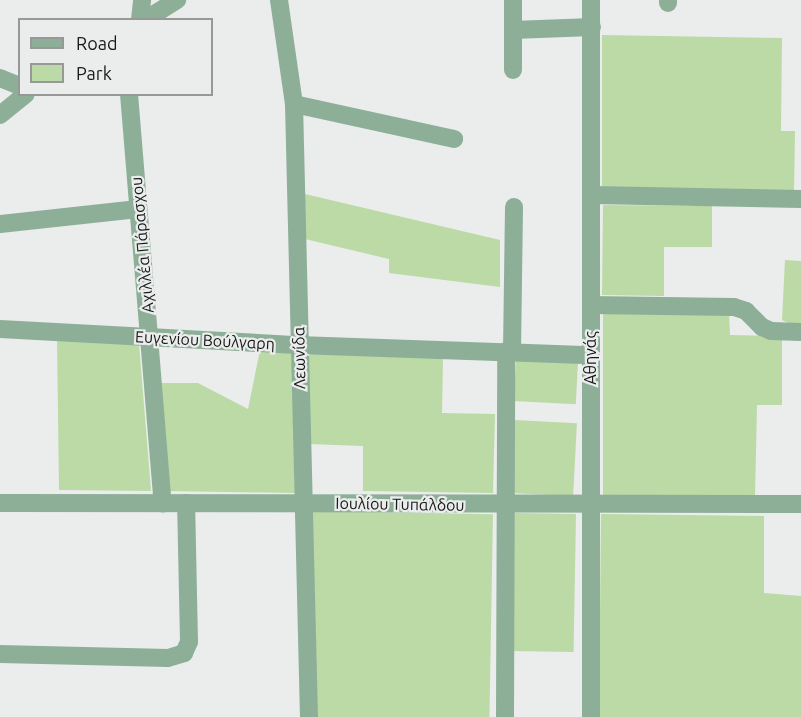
<!DOCTYPE html>
<html>
<head>
<meta charset="utf-8">
<style>
  body { margin:0 }
  #map { position:relative; width:801px; height:717px; overflow:hidden; background:#eaedec; font-family:Ubuntu,sans-serif }
  div>[style] { position:absolute }
  .green>* { inset:0; background:#bbdaa6; transform-origin:0 0 }
  .minor>* { height:18px; margin:-9px; padding:0 9px; transform-origin:9px; border-radius:9px; background:#8daf98 }
  span { translate:-50% -50%; white-space:nowrap; text-align:center; line-height:1.15; -webkit-text-stroke:4.5px #eaedec; paint-order:stroke }
  .street-label { font-size:16px; color:#181a19 }
  .legend { position:absolute; left:18px; top:18px; width:195px; height:78px; box-sizing:border-box; background:#eaedec; border:2px solid #969998; margin:0; padding:8px 10px; list-style:none; font-size:18px; color:#181a19 }
  .legend li { display:flex; align-items:center; gap:12px; height:30px }
  .legend b { width:30px; border:2px solid #969998 }
</style>
</head>
<body>
<div id="map">
  <div class="green">
    <i style="clip-path:polygon(602px 35px,782px 38px,781px 131px,795px 131px,794px 192px,602px 188px)"></i>
    <i style="clip-path:polygon(305px 194px,500px 240px,500px 287px,389px 273px,389px 259px,305px 239px)"></i>
    <i style="clip-path:polygon(603px 205px,712px 206px,712px 247px,664px 247px,664px 296px,602px 295px)"></i>
    <i style="clip-path:polygon(785px 260px,801px 261px,801px 326px,792px 325px,782px 320px)"></i>
    <i style="clip-path:polygon(603px 311px,729px 312px,730px 335px,782px 336px,782px 405px,757px 405px,755px 497px,603px 496px)"></i>
    <i style="clip-path:polygon(57px 339px,139px 344px,151px 491px,59px 490px)"></i>
    <i style="clip-path:polygon(260px 350px,293px 351px,295px 493px,166px 491px,157px 383px,198px 383px,248px 409px)"></i>
    <i style="clip-path:polygon(305px 352px,443px 357px,442px 413px,495px 414px,493px 493px,363px 491px,363px 446px,308px 444px)"></i>
    <i style="left:516px;top:360px;width:62px;height:41px;rotate:3deg"></i>
    <i style="left:515px;top:420px;width:62px;height:73px;rotate:3deg"></i>
    <i style="left:310px;top:511px;width:183px;height:206px;rotate:1deg"></i>
    <i style="left:513px;top:513px;width:63px;height:138px;rotate:1deg"></i>
    <i style="clip-path:polygon(601px 514px,764px 516px,764px 593px,801px 596px,801px 717px,599px 717px)"></i>
  </div>
  <div class="minor">
    <i style="left:279px;top:0;width:105px;rotate:81.8deg"></i>
    <i style="left:294px;top:104px;width:613px;rotate:88.6deg"></i>
    <i style="left:668px;top:0;width:3px;rotate:90deg"></i>
    <i style="left:140px;top:20px;width:20px;rotate:-84deg"></i>
    <i style="left:145px;top:20px;width:38px;rotate:-32deg"></i>
    <i style="left:513px;top:30px;width:79px;rotate:-2.2deg"></i>
    <i style="left:513px;top:70px;width:70px;rotate:-90deg"></i>
    <i style="left:0;top:78px;width:22px;rotate:22deg"></i>
    <i style="left:129px;top:94px;width:411px;rotate:85.3deg"></i>
    <i style="left:294px;top:104px;width:164px;rotate:12.3deg"></i>
    <i style="left:0;top:115px;width:33px;rotate:-39deg"></i>
    <i style="left:591px;top:195px;width:210px;rotate:1.1deg"></i>
    <i style="left:0;top:224px;width:139px;rotate:-6.2deg"></i>
    <i style="left:591px;top:305px;width:143px;rotate:0.8deg"></i>
    <i style="left:734px;top:307px;width:13px;rotate:18deg"></i>
    <i style="left:746px;top:311px;width:23px;rotate:45deg"></i>
    <i style="left:762px;top:327px;width:10px;rotate:24deg"></i>
    <i style="left:771px;top:331px;width:30px;rotate:2deg"></i>
    <i style="left:0;top:329px;width:298px;rotate:3.1deg"></i>
    <i style="left:298px;top:345px;width:292px;rotate:2deg"></i>
    <i style="left:512px;top:351px;width:144px;rotate:-89.2deg"></i>
    <i style="left:0;top:503px;width:801px;rotate:0.07deg"></i>
    <i style="left:0;top:654px;width:168px;rotate:1.4deg"></i>
    <i style="left:168px;top:658px;width:17px;rotate:-17deg"></i>
    <i style="left:184px;top:653px;width:12px;rotate:-66deg"></i>
    <i style="left:189px;top:642px;width:139px;rotate:-91.2deg"></i>
    <i style="left:505px;top:717px;width:366px;rotate:-89.8deg"></i>
    <i style="left:591px;top:717px;width:717px;rotate:-90deg"></i>
  </div>
  <div class="street-label">
    <span style="left:142px;top:245px;rotate:-95deg">Αχιλλέα Πάρασχου</span>
    <span style="left:205px;top:340px;rotate:3deg">Ευγενίου Βούλγαρη</span>
    <span style="left:299px;top:358px;rotate:-91deg">Λεωνίδα</span>
    <span style="left:590px;top:358px;rotate:-90deg">Αθηνάς</span>
    <span style="left:400px;top:504px;rotate:1deg">Ιουλίου Τυπάλδου</span>
  </div>
  <ul class="legend">
  <li><b style="height:8px;background:#8daf98"></b>Road</li>
  <li><b style="height:16px;background:#bbdaa6"></b>Park</li>
  </ul>
</div>
</body>
</html>
